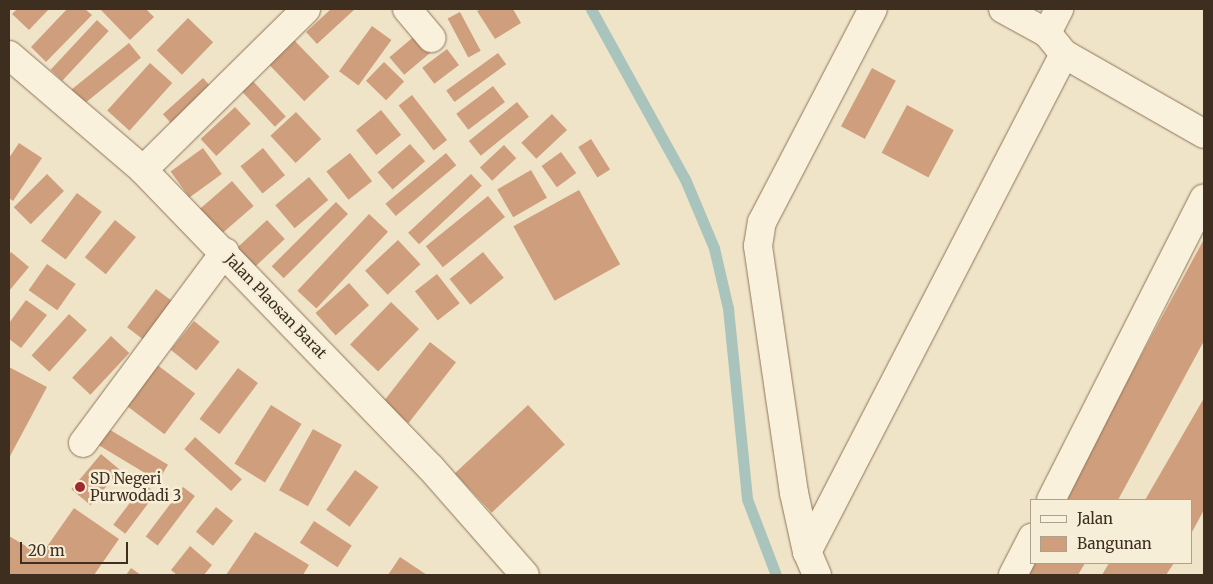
<!DOCTYPE html>
<html>
<head>
<meta charset="utf-8">
<style>
  body { margin:0 }
  #map { position:relative; width:1213px; height:584px; overflow:hidden; background:#f0e4c8; font-family:Merriweather,serif }
  div>[style] { position:absolute }
  .stream>* { height:11px; margin:-5.5px; padding:0 5.5px; transform-origin:5.5px; border-radius:5.5px; background:#a9c4bc }
  .building>* { inset:0; background:#cf9f7d; transform-origin:0 0 }
  .roads { filter:drop-shadow(0 0 1px #8d765c) drop-shadow(0 0 1px #8d765c) }
  .minor>* { height:28px; margin:-14px; padding:0 14px; transform-origin:14px; border-radius:14px; background:#faf1dc }
  .tertiary>* { height:28px; margin:-14px; padding:0 14px; transform-origin:14px; border-radius:14px; background:#faf1dc }
  .dots>* { width:14px; height:14px; translate:-50% -50%; box-sizing:border-box; border:2px solid #f7eed8; border-radius:50% }
  span { translate:-50% -50%; white-space:nowrap; text-align:center; line-height:1.15; -webkit-text-stroke:5px #f7eed8; paint-order:stroke }
  .street-label { font-size:15px; color:#3d2e20 }
  .poi-label { font-size:15px; color:#3d2e20 }
  .left { translate:0 -50%; text-align:left }
  .frame { position:absolute; inset:0; border:10px solid #3d2e20; pointer-events:none }
  .legend { position:absolute; left:1030px; top:499px; width:162px; height:65px; box-sizing:border-box; background:#f7eed8; border:1px solid #ada18e; margin:0; padding:6px 9px; list-style:none; font-size:15px; color:#3d2e20 }
  .legend li { display:flex; align-items:center; gap:10px; height:25px }
  .legend b { width:25px; border:1px solid #ada18e }
  .scale { position:absolute; left:20px; top:542px; width:108px; height:22px; box-sizing:border-box; border:2px solid #3d2e20; border-top:0; padding-left:6px; font-size:15px; line-height:18px; white-space:nowrap; color:#3d2e20; -webkit-text-stroke:4px #f7eed8; paint-order:stroke }
</style>
</head>
<body>
<div id="map">
  <div class="stream">
    <i style="left:591px;top:9px;width:194px;rotate:61.1deg"></i>
    <i style="left:685px;top:179px;width:75px;rotate:67.2deg"></i>
    <i style="left:714px;top:248px;width:62px;rotate:76.9deg"></i>
    <i style="left:728px;top:308px;width:192px;rotate:84.3deg"></i>
    <i style="left:747px;top:499px;width:81px;rotate:69.1deg"></i>
  </div>
  <div class="building">
    <i style="clip-path:polygon(17px 9px,49px 9px,29px 30px,12px 14px)"></i>
    <i style="clip-path:polygon(67px 9px,85px 9px,92px 15px,46px 62px,31px 47px)"></i>
    <i style="clip-path:polygon(100px 9px,146px 9px,154px 17px,130px 40px)"></i>
    <i style="clip-path:polygon(331px 9px,355px 9px,317px 44px,306px 32px)"></i>
    <i style="clip-path:polygon(481px 9px,513px 9px,521px 23px,495px 39px,477px 11px)"></i>
    <i style="left:460px;top:12px;width:44px;height:14px;rotate:62deg"></i>
    <i style="left:188px;top:18px;width:35px;height:45px;rotate:44deg"></i>
    <i style="left:97px;top:20px;width:16px;height:68px;rotate:43deg"></i>
    <i style="left:372px;top:26px;width:24px;height:56px;rotate:36deg"></i>
    <i style="left:417px;top:34px;width:23px;height:36px;rotate:50deg"></i>
    <i style="left:292px;top:38px;width:54px;height:35px;rotate:46deg"></i>
    <i style="left:129px;top:43px;width:19px;height:75px;rotate:51deg"></i>
    <i style="left:447px;top:49px;width:20px;height:31px;rotate:53deg"></i>
    <i style="left:498px;top:53px;width:14px;height:64px;rotate:54deg"></i>
    <i style="left:384px;top:62px;width:28px;height:26px;rotate:44deg"></i>
    <i style="left:150px;top:63px;width:30px;height:64px;rotate:42deg"></i>
    <i style="left:872px;top:68px;width:27px;height:66px;rotate:28deg"></i>
    <i style="left:249px;top:77px;width:54px;height:15px;rotate:47deg"></i>
    <i style="left:203px;top:78px;width:15px;height:54px;rotate:48deg"></i>
    <i style="left:493px;top:86px;width:20px;height:46px;rotate:53deg"></i>
    <i style="left:412px;top:95px;width:57px;height:17px;rotate:52deg"></i>
    <i style="left:517px;top:102px;width:19px;height:62px;rotate:51deg"></i>
    <i style="left:907px;top:105px;width:53px;height:54px;rotate:28deg"></i>
    <i style="left:235px;top:107px;width:23px;height:47px;rotate:47deg"></i>
    <i style="left:381px;top:110px;width:32px;height:32px;rotate:51deg"></i>
    <i style="left:296px;top:112px;width:37px;height:35px;rotate:47deg"></i>
    <i style="left:552px;top:114px;width:22px;height:42px;rotate:47deg"></i>
    <i style="left:591px;top:139px;width:36px;height:15px;rotate:58deg"></i>
    <i style="clip-path:polygon(19px 143px,42px 158px,13px 201px,9px 198px,9px 158px)"></i>
    <i style="left:410px;top:144px;width:23px;height:43px;rotate:49deg"></i>
    <i style="left:504px;top:145px;width:18px;height:33px;rotate:47deg"></i>
    <i style="left:203px;top:148px;width:32px;height:40px;rotate:54deg"></i>
    <i style="left:263px;top:148px;width:35px;height:29px;rotate:51deg"></i>
    <i style="left:561px;top:152px;width:26px;height:24px;rotate:54deg"></i>
    <i style="left:350px;top:153px;width:36px;height:30px;rotate:52deg"></i>
    <i style="left:446px;top:153px;width:16px;height:79px;rotate:50deg"></i>
    <i style="left:531px;top:170px;width:32px;height:39px;rotate:60deg"></i>
    <i style="left:47px;top:174px;width:24px;height:47px;rotate:45deg"></i>
    <i style="left:471px;top:174px;width:16px;height:86px;rotate:47deg"></i>
    <i style="left:309px;top:177px;width:30px;height:44px;rotate:50deg"></i>
    <i style="left:232px;top:181px;width:33px;height:45px;rotate:49deg"></i>
    <i style="left:579px;top:190px;width:85px;height:75px;rotate:61deg"></i>
    <i style="left:77px;top:193px;width:31px;height:60px;rotate:37deg"></i>
    <i style="left:488px;top:196px;width:27px;height:80px;rotate:51deg"></i>
    <i style="left:336px;top:202px;width:17px;height:91px;rotate:45deg"></i>
    <i style="left:369px;top:214px;width:26px;height:105px;rotate:43deg"></i>
    <i style="left:115px;top:220px;width:27px;height:48px;rotate:39deg"></i>
    <i style="left:267px;top:220px;width:26px;height:46px;rotate:47deg"></i>
    <i style="clip-path:polygon(1204px 239px,1204px 341px,1118px 500px,1063px 500px)"></i>
    <i style="left:398px;top:240px;width:33px;height:45px;rotate:47deg"></i>
    <i style="clip-path:polygon(11px 252px,29px 267px,9px 291px,9px 255px)"></i>
    <i style="left:483px;top:252px;width:33px;height:43px;rotate:51deg"></i>
    <i style="left:47px;top:264px;width:35px;height:32px;rotate:35deg"></i>
    <i style="left:437px;top:274px;width:37px;height:28px;rotate:52deg"></i>
    <i style="left:349px;top:283px;width:30px;height:45px;rotate:48deg"></i>
    <i style="left:156px;top:289px;width:30px;height:48px;rotate:37deg"></i>
    <i style="clip-path:polygon(26px 300px,47px 315px,21px 348px,9px 339px,9px 323px)"></i>
    <i style="left:391px;top:302px;width:39px;height:59px;rotate:44deg"></i>
    <i style="left:69px;top:314px;width:24px;height:56px;rotate:42deg"></i>
    <i style="left:194px;top:321px;width:33px;height:37px;rotate:39deg"></i>
    <i style="left:111px;top:336px;width:25px;height:57px;rotate:43deg"></i>
    <i style="left:430px;top:342px;width:33px;height:77px;rotate:38deg"></i>
    <i style="left:152px;top:361px;width:54px;height:51px;rotate:37deg"></i>
    <i style="clip-path:polygon(9px 367px,47px 387px,9px 458px)"></i>
    <i style="left:238px;top:368px;width:25px;height:64px;rotate:37deg"></i>
    <i style="clip-path:polygon(1204px 398px,1204px 510px,1192px 532px,1192px 500px,1145px 500px)"></i>
    <i style="left:271px;top:405px;width:36px;height:69px;rotate:32deg"></i>
    <i style="left:528px;top:405px;width:54px;height:100px;rotate:47deg"></i>
    <i style="left:102px;top:425px;width:77px;height:19px;rotate:31deg"></i>
    <i style="left:313px;top:429px;width:33px;height:70px;rotate:29deg"></i>
    <i style="left:195px;top:437px;width:63px;height:16px;rotate:42deg"></i>
    <i style="left:101px;top:454px;width:25px;height:46px;rotate:40deg"></i>
    <i style="left:355px;top:470px;width:29px;height:49px;rotate:36deg"></i>
    <i style="left:144px;top:484px;width:15px;height:51px;rotate:37deg"></i>
    <i style="left:183px;top:487px;width:15px;height:62px;rotate:37deg"></i>
    <i style="left:216px;top:507px;width:22px;height:32px;rotate:39deg"></i>
    <i style="clip-path:polygon(74px 508px,119px 539px,94px 575px,9px 575px,9px 536px,41px 555px)"></i>
    <i style="left:314px;top:521px;width:45px;height:26px;rotate:33deg"></i>
    <i style="clip-path:polygon(255px 532px,309px 565px,303px 575px,226px 575px)"></i>
    <i style="clip-path:polygon(190px 546px,212px 565px,204px 575px,177px 575px,171px 570px)"></i>
    <i style="clip-path:polygon(400px 557px,427px 575px,388px 575px)"></i>
    <i style="clip-path:polygon(1032px 563px,1085px 563px,1078px 575px,1023px 575px)"></i>
    <i style="clip-path:polygon(1109px 563px,1174px 563px,1166px 575px,1102px 575px)"></i>
    <i style="clip-path:polygon(131px 568px,141px 575px,126px 575px)"></i>
  </div>
  <div class="roads">
    <div class="minor">
      <i style="left:407px;top:9px;width:38px;rotate:50deg"></i>
      <i style="left:1003px;top:9px;width:50px;rotate:28.6deg"></i>
      <i style="left:1047px;top:33px;width:27px;rotate:51deg"></i>
      <i style="left:1064px;top:54px;width:161px;rotate:29.7deg"></i>
      <i style="left:1047px;top:33px;width:27px;rotate:-63deg"></i>
      <i style="left:143px;top:170px;width:229px;rotate:-44.6deg"></i>
      <i style="left:83px;top:443px;width:238px;rotate:-53.4deg"></i>
      <i style="left:1051px;top:500px;width:338px;rotate:-63.1deg"></i>
      <i style="left:807px;top:552px;width:560px;rotate:-62.7deg"></i>
      <i style="left:817px;top:575px;width:25px;rotate:-113deg"></i>
      <i style="left:807px;top:552px;width:60px;rotate:-102.4deg"></i>
      <i style="left:794px;top:493px;width:250px;rotate:-98.3deg"></i>
      <i style="left:758px;top:246px;width:24px;rotate:-81deg"></i>
      <i style="left:762px;top:222px;width:240px;rotate:-62.5deg"></i>
      <i style="left:1013px;top:575px;width:42px;rotate:-62.8deg"></i>
    </div>
    <div class="tertiary">
      <i style="left:9px;top:55px;width:177px;rotate:40.6deg"></i>
      <i style="left:143px;top:170px;width:414px;rotate:46deg"></i>
      <i style="left:431px;top:468px;width:142px;rotate:48.7deg"></i>
    </div>
  </div>
  <div class="dots">
    <i style="left:80px;top:487px;background:#9e2a2b"></i>
  </div>
  <div class="street-label">
    <span style="left:276px;top:306px;rotate:46deg">Jalan Plaosan Barat</span>
  </div>
  <div class="poi-label">
    <span class="left" style="left:90px;top:487px">SD Negeri<br>Purwodadi 3</span>
  </div>
  <div class="frame"></div>
  <ul class="legend">
  <li><b style="height:6px;background:#faf1dc"></b>Jalan</li>
  <li><b style="height:14px;background:#cf9f7d"></b>Bangunan</li>
  </ul>
  <div class="scale">20 m</div>
</div>
</body>
</html>
